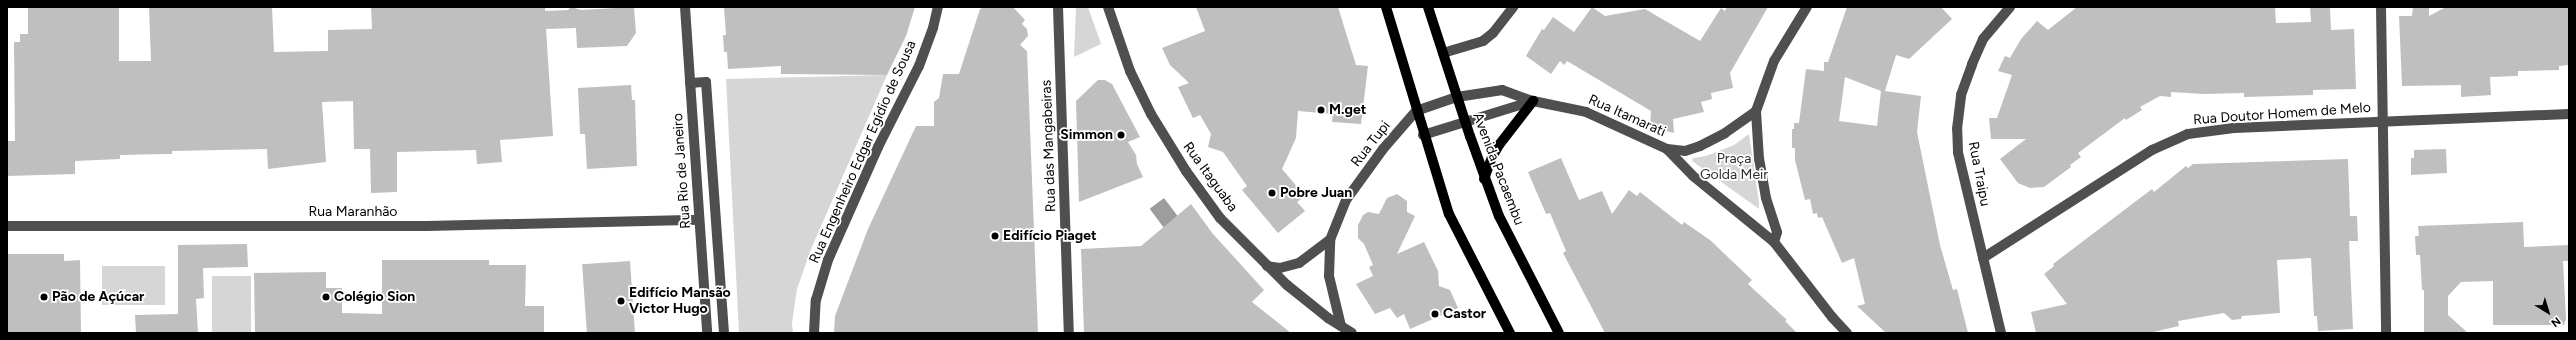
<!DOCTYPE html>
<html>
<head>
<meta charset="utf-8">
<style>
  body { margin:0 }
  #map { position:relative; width:2576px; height:340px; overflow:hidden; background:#fff; font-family:Figtree,sans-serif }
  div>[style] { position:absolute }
  .green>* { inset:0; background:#d6d6d6; transform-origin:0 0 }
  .water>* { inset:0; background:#9d9d9d; transform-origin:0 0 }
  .building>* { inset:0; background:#bfbfbf; transform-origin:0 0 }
  .minor>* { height:10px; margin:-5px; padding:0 5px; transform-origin:5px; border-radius:5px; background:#4f4f4f }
  .major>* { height:10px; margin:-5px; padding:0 5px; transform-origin:5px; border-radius:5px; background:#000 }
  .dots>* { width:11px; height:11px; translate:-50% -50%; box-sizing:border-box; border:2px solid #fff; border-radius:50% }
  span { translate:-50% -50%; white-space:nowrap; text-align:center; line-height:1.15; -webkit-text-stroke:3.5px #fff; paint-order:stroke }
  .poi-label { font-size:14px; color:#000; font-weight:700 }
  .left { translate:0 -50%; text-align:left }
  .right { translate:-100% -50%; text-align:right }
  .street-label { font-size:14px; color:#000 }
  .park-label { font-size:14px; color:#2d2d2d }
  .frame { position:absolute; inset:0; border:8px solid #000; pointer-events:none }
  .north { position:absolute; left:2528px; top:292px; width:40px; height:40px; -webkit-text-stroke:3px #fff; paint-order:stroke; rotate:142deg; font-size:11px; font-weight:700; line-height:16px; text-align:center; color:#000 }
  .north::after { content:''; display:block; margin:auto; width:14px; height:18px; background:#000; clip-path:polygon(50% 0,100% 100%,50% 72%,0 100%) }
</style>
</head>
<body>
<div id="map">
  <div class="green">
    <i style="clip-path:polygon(1076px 7px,1088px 7px,1101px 44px,1074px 57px)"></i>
    <i style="clip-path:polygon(887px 75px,811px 249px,797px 289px,792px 323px,793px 333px,739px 333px,726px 79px)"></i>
    <i style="clip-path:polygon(1749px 134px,1759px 203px,1759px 209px,1692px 161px,1693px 158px,1706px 156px,1734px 145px)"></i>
    <i style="left:165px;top:266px;width:39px;height:63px;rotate:90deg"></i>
    <i style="left:212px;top:276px;width:39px;height:57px"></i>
  </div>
  <div class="water">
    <i style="left:1164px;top:198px;width:59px;height:18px;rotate:53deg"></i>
  </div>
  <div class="building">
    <i style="clip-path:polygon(28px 7px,119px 7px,119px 61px,151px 61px,149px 7px,272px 7px,274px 52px,328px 51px,328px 30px,372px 29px,371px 7px,545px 7px,545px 11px,568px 10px,571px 7px,581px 10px,634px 7px,636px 33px,627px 46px,577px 48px,576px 28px,546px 29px,553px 136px,500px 140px,502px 162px,477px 164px,476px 150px,397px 152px,397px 192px,371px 193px,370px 149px,354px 149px,353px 101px,322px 102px,326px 162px,268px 169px,267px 149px,172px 151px,172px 154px,164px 154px,120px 155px,120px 159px,75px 161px,75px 174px,7px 176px,7px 141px,15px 141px,14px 42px,20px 42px,20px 34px,28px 34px)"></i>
    <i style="clip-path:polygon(724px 7px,915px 7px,906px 36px,887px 75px,781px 74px,781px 66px,728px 69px,727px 52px,724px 52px,723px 35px,726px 35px)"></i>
    <i style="clip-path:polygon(985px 7px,1013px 7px,1025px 20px,1022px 24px,1027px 29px,1028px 36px,1020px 45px,1027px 51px,1038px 333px,834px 333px,835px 316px,868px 229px,916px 126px,934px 126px,934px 102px,939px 98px,943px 74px,959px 74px,980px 9px)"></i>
    <i style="clip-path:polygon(1196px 7px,1338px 7px,1356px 65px,1368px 66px,1361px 124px,1332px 122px,1333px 114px,1298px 111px,1296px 138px,1282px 169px,1305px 196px,1297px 202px,1305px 211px,1278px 233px,1242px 190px,1247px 186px,1223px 152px,1208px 147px,1211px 134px,1200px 115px,1193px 118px,1178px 87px,1189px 83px,1170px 65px,1162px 48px,1205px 31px)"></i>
    <i style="clip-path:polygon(1592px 7px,1605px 16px,1645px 9px,1700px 41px,1721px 8px,1725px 11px,1727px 7px,1768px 7px,1730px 73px,1733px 88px,1711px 93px,1712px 99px,1701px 102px,1704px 112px,1673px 119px,1674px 133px,1650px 127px,1651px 111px,1567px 61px,1564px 65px,1560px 61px,1551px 74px,1526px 56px,1542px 29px,1544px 30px,1553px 17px,1574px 32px)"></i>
    <i style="clip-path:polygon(evenodd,1847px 7px,1941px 7px,1952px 19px,1909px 59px,1896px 55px,1885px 91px,1921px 96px,1917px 132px,1940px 245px,1953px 290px,1957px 289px,1968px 333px,1886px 333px,1857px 306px,1865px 304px,1854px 258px,1842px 263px,1822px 217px,1818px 218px,1817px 213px,1813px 214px,1810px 199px,1805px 200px,1795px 160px,1795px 148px,1792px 148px,1792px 129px,1794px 129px,1794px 123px,1799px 123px,1806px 69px,1824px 71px,1824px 62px,1828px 62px,1847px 7px,1845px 77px,1881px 91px,1877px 126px,1839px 121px,1845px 77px)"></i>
    <i style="clip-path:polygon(2077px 7px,2275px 7px,2276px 23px,2311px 22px,2310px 7px,2330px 7px,2331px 30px,2354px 29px,2356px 89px,2313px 90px,2313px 95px,2244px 97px,2244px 93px,2203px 94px,2171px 92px,2171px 97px,2160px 96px,2140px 107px,2142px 110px,2126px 120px,2125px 118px,2078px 153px,2081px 157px,2070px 165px,2071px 167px,2044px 187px,2030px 188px,2018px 183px,2000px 159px,2026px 139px,1991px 139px,1989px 118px,1997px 118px,2012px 75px,1998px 71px,2005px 56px,2010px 58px,2021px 39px,2037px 21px,2048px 30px)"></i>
    <i style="clip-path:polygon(2413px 7px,2429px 7px,2429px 16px,2446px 7px,2569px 7px,2569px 65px,2559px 66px,2559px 70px,2518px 71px,2518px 76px,2490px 77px,2491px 95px,2461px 97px,2461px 85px,2402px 86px,2399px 16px,2412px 16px)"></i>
    <i style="clip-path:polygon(1098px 80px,1105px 80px,1112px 84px,1140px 137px,1128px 142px,1136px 155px,1137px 164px,1143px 177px,1079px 202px,1076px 101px)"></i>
    <i style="clip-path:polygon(631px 85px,632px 100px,635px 100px,637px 166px,587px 169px,585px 134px,580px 134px,578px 88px)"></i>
    <i style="clip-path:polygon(2446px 149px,2447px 173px,2411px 175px,2411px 158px,2414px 158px,2414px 150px)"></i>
    <i style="clip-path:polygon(1561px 158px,1579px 200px,1602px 191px,1612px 214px,1629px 190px,1637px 196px,1640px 192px,1682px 225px,1684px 222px,1710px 240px,1752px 280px,1748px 284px,1787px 320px,1785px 321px,1797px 333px,1605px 333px,1563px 253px,1566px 251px,1550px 213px,1546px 214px,1528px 172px)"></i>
    <i style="clip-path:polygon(2348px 159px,2350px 216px,2357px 216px,2358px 241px,2349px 241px,2353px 329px,2318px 331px,2317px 316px,2314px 316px,2311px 258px,2277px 260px,2280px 313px,2242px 316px,2241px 319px,2232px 320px,2224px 313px,2178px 321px,2179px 326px,2149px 333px,2036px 333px,2031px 312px,2067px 304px,2044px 274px,2054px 266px,2053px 264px,2152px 189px,2154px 192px,2186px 166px,2188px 168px,2193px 164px)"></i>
    <i style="clip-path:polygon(1397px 194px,1407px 201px,1407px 212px,1415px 216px,1397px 254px,1424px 242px,1438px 271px,1439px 286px,1450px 290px,1458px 308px,1410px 329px,1404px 314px,1397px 318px,1390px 308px,1375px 314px,1356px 284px,1373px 276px,1369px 267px,1373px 265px,1364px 244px,1358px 238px,1358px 225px,1363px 215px,1368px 212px,1379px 214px,1387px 198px)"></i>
    <i style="clip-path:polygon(1191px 204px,1213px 234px,1264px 290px,1252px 302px,1291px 333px,1084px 333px,1081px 249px,1141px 246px)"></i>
    <i style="clip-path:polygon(2523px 222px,2524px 247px,2569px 245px,2569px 261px,2563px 261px,2566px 319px,2564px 325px,2493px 325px,2493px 281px,2461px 282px,2448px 296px,2448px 315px,2468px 333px,2424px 333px,2424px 290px,2422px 290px,2420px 255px,2416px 255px,2415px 236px,2419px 236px,2418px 226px)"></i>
    <i style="clip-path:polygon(247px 244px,248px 267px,203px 268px,204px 298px,196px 299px,198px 333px,136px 333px,135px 315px,178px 314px,178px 245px)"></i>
    <i style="clip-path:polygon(7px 254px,64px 254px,64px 261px,80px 260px,81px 333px,7px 333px)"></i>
    <i style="clip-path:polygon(382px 260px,489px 260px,489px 265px,526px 265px,525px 306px,544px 306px,544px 333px,255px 333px,254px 273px,326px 272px,326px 288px,342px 288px,342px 313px,382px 314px)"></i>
    <i style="left:630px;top:261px;width:72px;height:48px;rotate:86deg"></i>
  </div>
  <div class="minor">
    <i style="left:685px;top:7px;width:327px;rotate:86.1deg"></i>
    <i style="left:1058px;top:7px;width:326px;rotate:88.1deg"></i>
    <i style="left:1108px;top:7px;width:68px;rotate:71deg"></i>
    <i style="left:1130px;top:71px;width:48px;rotate:64deg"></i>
    <i style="left:1151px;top:114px;width:67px;rotate:58.4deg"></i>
    <i style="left:1186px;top:171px;width:58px;rotate:54.1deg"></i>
    <i style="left:1220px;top:218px;width:95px;rotate:45deg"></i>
    <i style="left:1287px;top:285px;width:53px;rotate:38.8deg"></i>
    <i style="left:1328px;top:318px;width:28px;rotate:32deg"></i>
    <i style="left:2381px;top:7px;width:326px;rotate:89.1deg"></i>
    <i style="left:1443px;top:53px;width:42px;rotate:-16.7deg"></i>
    <i style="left:1483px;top:41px;width:13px;rotate:-39deg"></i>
    <i style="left:1493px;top:33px;width:33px;rotate:-52deg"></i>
    <i style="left:690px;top:83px;width:16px;rotate:-4deg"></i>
    <i style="left:706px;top:82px;width:252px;rotate:85.9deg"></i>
    <i style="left:1423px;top:135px;width:115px;rotate:-17.2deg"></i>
    <i style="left:1667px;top:149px;width:18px;rotate:6deg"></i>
    <i style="left:1685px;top:151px;width:16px;rotate:-18deg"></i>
    <i style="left:1700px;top:146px;width:28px;rotate:-27deg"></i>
    <i style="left:1725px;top:133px;width:38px;rotate:-35deg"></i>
    <i style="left:7px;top:226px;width:420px"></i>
    <i style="left:427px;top:226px;width:272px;rotate:-1.3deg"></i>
    <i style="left:1774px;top:242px;width:10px;rotate:-73deg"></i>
    <i style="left:1777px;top:232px;width:36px;rotate:-108deg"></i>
    <i style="left:1766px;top:198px;width:40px;rotate:-100deg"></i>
    <i style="left:1759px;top:159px;width:48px;rotate:-93.6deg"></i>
    <i style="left:1756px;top:111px;width:53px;rotate:-70.2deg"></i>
    <i style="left:1774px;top:61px;width:63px;rotate:-58.6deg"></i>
    <i style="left:1983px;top:258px;width:201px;rotate:-32.6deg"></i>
    <i style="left:2152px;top:150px;width:39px;rotate:-24deg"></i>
    <i style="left:2188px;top:134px;width:46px;rotate:-7.4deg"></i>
    <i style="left:2234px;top:128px;width:335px;rotate:-2.4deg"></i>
    <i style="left:1267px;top:266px;width:13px;rotate:9deg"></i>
    <i style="left:1280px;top:268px;width:20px;rotate:-15deg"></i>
    <i style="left:1299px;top:263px;width:39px;rotate:-37deg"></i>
    <i style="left:1341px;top:326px;width:51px;rotate:-103.5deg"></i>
    <i style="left:1329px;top:276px;width:36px;rotate:-88deg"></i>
    <i style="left:1330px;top:240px;width:43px;rotate:-68.2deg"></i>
    <i style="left:1346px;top:200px;width:63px;rotate:-54deg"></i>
    <i style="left:1383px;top:149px;width:50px;rotate:-49deg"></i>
    <i style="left:1416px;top:111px;width:43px;rotate:-18.9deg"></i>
    <i style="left:1457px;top:97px;width:46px;rotate:-8.8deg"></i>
    <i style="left:1502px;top:90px;width:33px;rotate:20deg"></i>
    <i style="left:1533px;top:101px;width:54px;rotate:11.7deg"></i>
    <i style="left:1586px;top:112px;width:89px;rotate:24.6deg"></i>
    <i style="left:1667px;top:149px;width:37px;rotate:46deg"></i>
    <i style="left:1693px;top:176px;width:104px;rotate:39.2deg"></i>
    <i style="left:1774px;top:242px;width:95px;rotate:52.3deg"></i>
    <i style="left:1832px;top:317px;width:22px;rotate:47deg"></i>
    <i style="left:814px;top:333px;width:33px;rotate:-87deg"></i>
    <i style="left:816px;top:300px;width:42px;rotate:-73.3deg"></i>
    <i style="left:828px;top:260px;width:124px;rotate:-66.1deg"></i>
    <i style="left:878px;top:147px;width:91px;rotate:-63.2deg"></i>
    <i style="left:919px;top:66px;width:40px;rotate:-69.8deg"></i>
    <i style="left:933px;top:28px;width:22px;rotate:-77deg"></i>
    <i style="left:2001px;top:333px;width:186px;rotate:-103.4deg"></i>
    <i style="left:1958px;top:152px;width:23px;rotate:-92deg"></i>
    <i style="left:1957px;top:129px;width:34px;rotate:-83deg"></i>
    <i style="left:1961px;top:95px;width:33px;rotate:-70deg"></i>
    <i style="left:1972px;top:64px;width:27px;rotate:-66deg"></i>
    <i style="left:1983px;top:39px;width:42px;rotate:-49.8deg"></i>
  </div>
  <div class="major">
    <i style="left:1386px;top:7px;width:216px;rotate:73.1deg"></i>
    <i style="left:1449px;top:214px;width:134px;rotate:62.9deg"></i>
    <i style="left:1428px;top:7px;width:136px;rotate:72deg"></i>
    <i style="left:1470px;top:136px;width:85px;rotate:70.1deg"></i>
    <i style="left:1499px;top:216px;width:131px;rotate:62.9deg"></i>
    <i style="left:1484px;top:179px;width:23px;rotate:-70deg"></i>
    <i style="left:1492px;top:157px;width:14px;rotate:-60deg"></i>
    <i style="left:1499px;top:145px;width:56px;rotate:-52.3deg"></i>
  </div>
  <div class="dots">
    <i style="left:1321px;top:110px;background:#000"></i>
    <i style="left:1121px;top:135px;background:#000"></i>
    <i style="left:1272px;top:193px;background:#000"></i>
    <i style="left:995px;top:236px;background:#000"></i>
    <i style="left:44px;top:297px;background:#000"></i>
    <i style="left:326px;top:297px;background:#000"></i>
    <i style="left:621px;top:301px;background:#000"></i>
    <i style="left:1435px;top:314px;background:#000"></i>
  </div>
  <div class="poi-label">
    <span class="left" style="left:1329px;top:110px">M.get</span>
    <span class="right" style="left:1113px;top:135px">Simmon</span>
    <span class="left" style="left:1280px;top:193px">Pobre Juan</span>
    <span class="left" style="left:1003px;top:236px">Edifício Piaget</span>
    <span class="left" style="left:629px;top:301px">Edifício Mansão<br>Victor Hugo</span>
    <span class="left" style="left:52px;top:297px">Pão de Açúcar</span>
    <span class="left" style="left:334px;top:297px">Colégio Sion</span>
    <span class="left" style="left:1443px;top:314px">Castor</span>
  </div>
  <div class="street-label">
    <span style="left:2282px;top:114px;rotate:-4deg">Rua Doutor Homem de Melo</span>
    <span style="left:1627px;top:116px;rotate:24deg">Rua Itamarati</span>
    <span style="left:1371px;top:144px;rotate:-52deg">Rua Tupi</span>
    <span style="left:1049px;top:146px;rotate:-92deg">Rua das Mangabeiras</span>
    <span style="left:863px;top:152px;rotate:-66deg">Rua Engenheiro Edgar Egídio de Sousa</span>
    <span style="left:1498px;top:169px;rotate:69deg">Avenida Pacaembu</span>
    <span style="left:682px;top:171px;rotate:-94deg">Rua Rio de Janeiro</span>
    <span style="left:1979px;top:174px;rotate:79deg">Rua Traipu</span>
    <span style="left:1210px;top:177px;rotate:54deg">Rua Itaguaba</span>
    <span style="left:353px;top:212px">Rua Maranhão</span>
  </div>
  <div class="park-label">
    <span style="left:1734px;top:167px">Praça<br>Golda Meir</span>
  </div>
  <div class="frame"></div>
  <div class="north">N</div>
</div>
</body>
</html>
